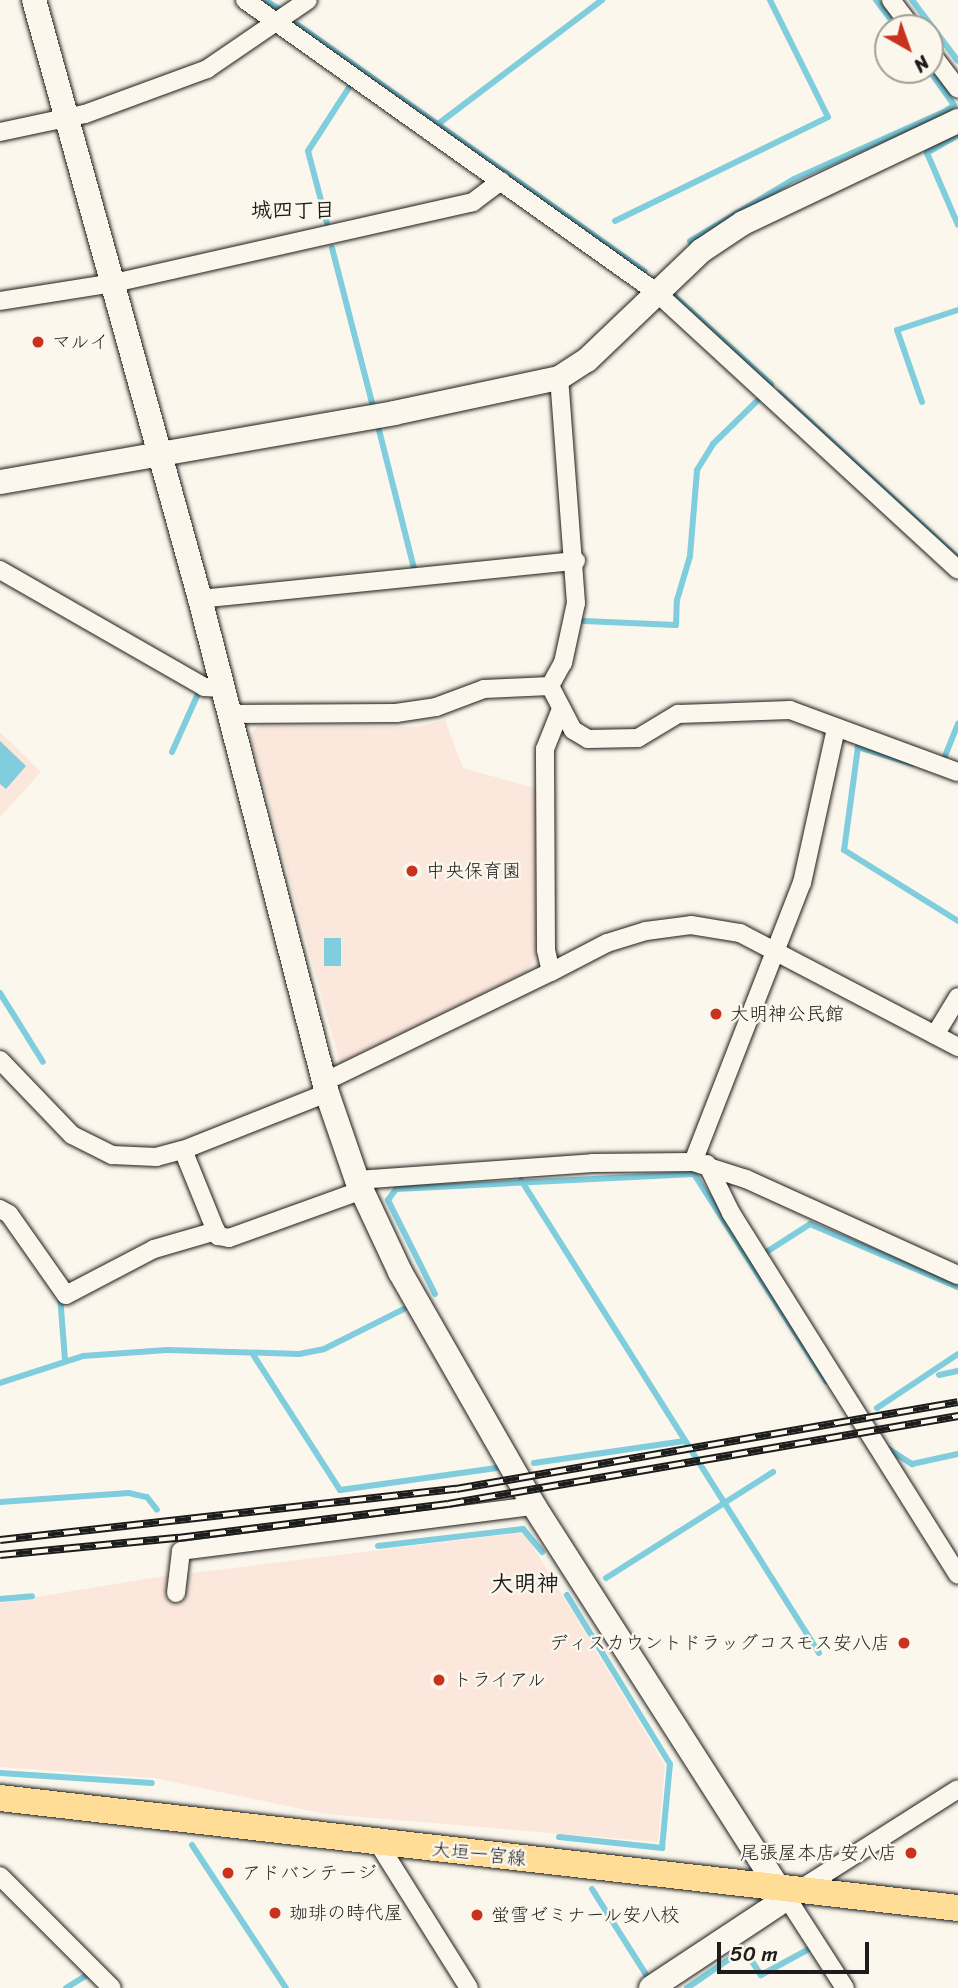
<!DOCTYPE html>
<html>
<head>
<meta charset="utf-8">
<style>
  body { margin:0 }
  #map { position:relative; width:958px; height:1988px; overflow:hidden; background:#fbf7ec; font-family:Sriracha,"Klee One",sans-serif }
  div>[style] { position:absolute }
  .built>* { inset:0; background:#fce7dc }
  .water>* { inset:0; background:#7fcddd; transform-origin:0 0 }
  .stream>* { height:6px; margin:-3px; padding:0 3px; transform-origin:3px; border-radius:3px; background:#7fcddd }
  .roads { filter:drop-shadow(0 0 2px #1c1c1c) drop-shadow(0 0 2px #1c1c1c) }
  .street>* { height:18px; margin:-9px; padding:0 9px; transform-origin:9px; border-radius:9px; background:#fbf7ec }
  .secondary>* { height:24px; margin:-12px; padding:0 12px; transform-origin:12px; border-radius:12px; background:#fbf7ec }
  .primary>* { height:26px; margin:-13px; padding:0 13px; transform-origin:13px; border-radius:13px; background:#ffdd96 }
  .rail>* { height:8px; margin-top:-4px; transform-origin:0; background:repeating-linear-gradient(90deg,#fbf7ec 0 16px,#1c1c1c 0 32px); box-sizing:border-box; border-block:2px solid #1c1c1c }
  .dots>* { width:19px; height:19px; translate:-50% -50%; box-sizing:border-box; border:4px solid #fbf7ec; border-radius:50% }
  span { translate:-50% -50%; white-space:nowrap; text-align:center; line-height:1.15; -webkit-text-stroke:5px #fbf7ec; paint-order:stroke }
  .poi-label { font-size:19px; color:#1c1c1c }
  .left { translate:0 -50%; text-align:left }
  .right { translate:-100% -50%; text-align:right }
  .street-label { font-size:19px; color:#1c1c1c }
  .neighbourhood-label { font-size:21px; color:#1c1c1c; font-weight:700 }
  .quarter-label { font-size:23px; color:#1c1c1c; font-weight:700 }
  .north { position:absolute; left:874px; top:14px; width:70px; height:70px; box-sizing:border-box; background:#fbf7ec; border:2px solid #a29f99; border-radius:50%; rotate:140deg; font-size:19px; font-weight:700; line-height:28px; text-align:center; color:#1c1c1c }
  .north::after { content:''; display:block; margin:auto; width:24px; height:32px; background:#c8321e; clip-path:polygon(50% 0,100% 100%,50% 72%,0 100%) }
  .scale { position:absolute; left:717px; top:1942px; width:152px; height:32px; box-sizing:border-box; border:4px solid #1c1c1c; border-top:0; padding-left:9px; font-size:21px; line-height:24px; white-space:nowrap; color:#1c1c1c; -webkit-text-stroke:5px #fbf7ec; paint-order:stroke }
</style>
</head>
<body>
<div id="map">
  <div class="built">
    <i style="clip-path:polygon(445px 720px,463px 768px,538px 789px,537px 954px,527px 972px,340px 1063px,250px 735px,258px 726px,418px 727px)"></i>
    <i style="clip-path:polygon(0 732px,41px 772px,0 817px)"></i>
    <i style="clip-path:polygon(518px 1533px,526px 1535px,665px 1765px,658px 1842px,325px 1814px,154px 1778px,0 1767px,0 1603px,151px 1578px)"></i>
  </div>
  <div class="water">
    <i style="clip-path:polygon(0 741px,26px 766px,6px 789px,0 784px)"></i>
    <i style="left:324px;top:938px;width:17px;height:28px"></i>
  </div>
  <div class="stream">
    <i style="left:265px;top:0;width:17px;rotate:33deg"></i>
    <i style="left:876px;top:0;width:35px;rotate:53deg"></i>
    <i style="left:912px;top:0;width:76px;rotate:53deg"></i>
    <i style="left:298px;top:25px;width:425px;rotate:35.4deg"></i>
    <i style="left:438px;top:124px;width:206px;rotate:-37.1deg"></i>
    <i style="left:958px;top:135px;width:36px;rotate:150deg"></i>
    <i style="left:927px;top:153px;width:78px;rotate:66.7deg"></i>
    <i style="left:615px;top:221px;width:237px;rotate:-26deg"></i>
    <i style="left:828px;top:117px;width:131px;rotate:-116.4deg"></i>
    <i style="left:327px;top:223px;width:74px;rotate:-104.8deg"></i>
    <i style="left:308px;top:151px;width:81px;rotate:-57.1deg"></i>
    <i style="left:690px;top:241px;width:121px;rotate:-30.8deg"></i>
    <i style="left:794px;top:179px;width:164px;rotate:-24.1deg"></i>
    <i style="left:944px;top:112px;width:12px;rotate:-35deg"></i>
    <i style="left:954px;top:105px;width:43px;rotate:-125.5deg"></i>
    <i style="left:332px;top:248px;width:160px;rotate:75.5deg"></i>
    <i style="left:672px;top:294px;width:134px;rotate:42.3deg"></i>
    <i style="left:779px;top:393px;width:243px;rotate:42.7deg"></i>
    <i style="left:922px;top:402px;width:76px;rotate:-109.1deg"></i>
    <i style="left:897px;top:330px;width:64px;rotate:-18.2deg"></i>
    <i style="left:379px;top:430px;width:142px;rotate:75.8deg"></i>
    <i style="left:584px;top:621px;width:92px;rotate:2.5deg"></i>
    <i style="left:676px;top:625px;width:25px;rotate:-88deg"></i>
    <i style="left:677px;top:600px;width:46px;rotate:-73.5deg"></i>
    <i style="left:690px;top:556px;width:86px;rotate:-85.3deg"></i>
    <i style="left:697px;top:470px;width:31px;rotate:-58deg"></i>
    <i style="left:713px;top:444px;width:62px;rotate:-44.3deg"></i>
    <i style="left:172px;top:752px;width:61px;rotate:-65.9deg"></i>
    <i style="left:945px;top:756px;width:35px;rotate:-68deg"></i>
    <i style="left:913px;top:764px;width:58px;rotate:-162.8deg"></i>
    <i style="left:858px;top:747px;width:104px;rotate:97.7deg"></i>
    <i style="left:844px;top:850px;width:134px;rotate:31.9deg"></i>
    <i style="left:0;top:993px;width:81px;rotate:58.1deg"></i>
    <i style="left:521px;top:1180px;width:559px;rotate:57.79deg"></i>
    <i style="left:768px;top:1251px;width:50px;rotate:-32.7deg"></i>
    <i style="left:810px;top:1224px;width:161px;rotate:23.1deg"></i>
    <i style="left:435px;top:1294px;width:105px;rotate:-116.6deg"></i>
    <i style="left:388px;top:1200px;width:14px;rotate:-54deg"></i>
    <i style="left:396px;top:1189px;width:298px;rotate:-2.9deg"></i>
    <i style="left:694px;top:1174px;width:246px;rotate:57.5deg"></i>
    <i style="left:60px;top:1296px;width:64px;rotate:85.5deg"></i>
    <i style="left:254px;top:1356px;width:159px;rotate:57.3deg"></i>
    <i style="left:340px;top:1490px;width:158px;rotate:-8deg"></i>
    <i style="left:939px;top:1375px;width:19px;rotate:-12deg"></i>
    <i style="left:0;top:1383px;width:87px;rotate:-18deg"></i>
    <i style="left:83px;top:1356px;width:84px;rotate:-4.1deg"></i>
    <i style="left:167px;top:1350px;width:132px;rotate:1.7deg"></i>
    <i style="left:299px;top:1354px;width:25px;rotate:-11deg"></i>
    <i style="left:324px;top:1349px;width:89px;rotate:-26.6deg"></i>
    <i style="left:877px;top:1408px;width:97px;rotate:-33.7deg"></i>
    <i style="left:887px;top:1448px;width:30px;rotate:33deg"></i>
    <i style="left:912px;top:1464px;width:47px;rotate:-12.3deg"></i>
    <i style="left:534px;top:1463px;width:152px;rotate:-8.3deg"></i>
    <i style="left:0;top:1502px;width:129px;rotate:-4deg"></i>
    <i style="left:129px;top:1493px;width:18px;rotate:13deg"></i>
    <i style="left:147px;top:1497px;width:16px;rotate:52deg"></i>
    <i style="left:378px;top:1546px;width:146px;rotate:-6.7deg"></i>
    <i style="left:523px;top:1529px;width:30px;rotate:50deg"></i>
    <i style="left:606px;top:1578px;width:198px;rotate:-32.4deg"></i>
    <i style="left:0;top:1599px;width:32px;rotate:-5deg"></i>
    <i style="left:0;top:1773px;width:152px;rotate:3.8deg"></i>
    <i style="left:559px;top:1837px;width:104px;rotate:6.1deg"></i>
    <i style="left:662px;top:1848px;width:84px;rotate:-84.6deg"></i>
    <i style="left:670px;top:1764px;width:198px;rotate:-121.4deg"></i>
    <i style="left:192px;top:1845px;width:171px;rotate:56.7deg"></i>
    <i style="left:592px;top:1889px;width:103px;rotate:57.7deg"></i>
    <i style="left:66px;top:1988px;width:26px;rotate:-32deg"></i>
    <i style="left:88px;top:1974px;width:4px;rotate:45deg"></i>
    <i style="left:687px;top:1988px;width:69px;rotate:-34.4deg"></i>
    <i style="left:744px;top:1949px;width:31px;rotate:57deg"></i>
    <i style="left:761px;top:1975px;width:57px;rotate:-28.4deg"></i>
  </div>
  <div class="roads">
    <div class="street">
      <i style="left:245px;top:0;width:504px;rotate:35.39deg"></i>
      <i style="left:656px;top:292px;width:410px;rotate:42.6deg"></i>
      <i style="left:891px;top:0;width:35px;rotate:53deg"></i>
      <i style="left:930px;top:52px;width:46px;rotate:52.9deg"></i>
      <i style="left:0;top:132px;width:87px;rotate:-12deg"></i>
      <i style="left:85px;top:114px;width:130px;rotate:-20.2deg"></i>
      <i style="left:207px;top:69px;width:122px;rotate:-34.3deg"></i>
      <i style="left:0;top:301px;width:115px;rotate:-9deg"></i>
      <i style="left:114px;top:283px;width:368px;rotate:-12.7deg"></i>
      <i style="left:473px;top:202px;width:35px;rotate:-37deg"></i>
      <i style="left:0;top:570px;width:235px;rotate:29.8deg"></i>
      <i style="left:204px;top:687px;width:17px;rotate:3deg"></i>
      <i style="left:200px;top:599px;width:378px;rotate:-5.8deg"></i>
      <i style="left:550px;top:686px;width:26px;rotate:-61deg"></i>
      <i style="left:563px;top:663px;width:61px;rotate:-77.8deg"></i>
      <i style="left:576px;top:603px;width:226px;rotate:-94.3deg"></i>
      <i style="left:228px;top:714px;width:168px;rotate:-0.3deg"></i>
      <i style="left:396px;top:713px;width:40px;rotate:-8.5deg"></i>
      <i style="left:436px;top:707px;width:51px;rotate:-20.6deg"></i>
      <i style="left:484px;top:689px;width:66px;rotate:-2.6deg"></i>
      <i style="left:550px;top:686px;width:50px;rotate:62.4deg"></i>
      <i style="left:573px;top:730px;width:17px;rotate:31deg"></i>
      <i style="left:588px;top:739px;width:50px;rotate:-1.1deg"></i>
      <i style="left:638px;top:738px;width:47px;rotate:-31deg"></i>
      <i style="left:678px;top:714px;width:112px;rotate:-2deg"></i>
      <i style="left:790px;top:710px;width:179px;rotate:20.3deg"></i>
      <i style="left:551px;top:972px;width:63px;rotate:-27.4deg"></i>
      <i style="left:607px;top:943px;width:41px;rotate:-17.1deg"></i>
      <i style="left:646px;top:931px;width:45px;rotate:-7.6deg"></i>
      <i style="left:691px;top:925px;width:50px;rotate:9.3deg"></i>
      <i style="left:740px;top:933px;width:246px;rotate:27.6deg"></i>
      <i style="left:935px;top:1035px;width:44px;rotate:-58.8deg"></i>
      <i style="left:0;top:1060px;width:104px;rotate:46.2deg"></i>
      <i style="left:72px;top:1135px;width:45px;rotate:26.6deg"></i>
      <i style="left:112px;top:1155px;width:44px;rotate:2.6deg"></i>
      <i style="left:156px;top:1157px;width:28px;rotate:-15deg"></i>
      <i style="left:183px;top:1150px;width:155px;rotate:-21.6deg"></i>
      <i style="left:324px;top:1082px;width:252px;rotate:-25.9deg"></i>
      <i style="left:551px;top:972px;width:23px;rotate:-103deg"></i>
      <i style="left:546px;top:950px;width:201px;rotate:-90.3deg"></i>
      <i style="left:545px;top:749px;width:43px;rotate:-68.2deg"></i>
      <i style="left:183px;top:1150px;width:93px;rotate:67.9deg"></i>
      <i style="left:218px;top:1236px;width:11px;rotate:10deg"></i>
      <i style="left:229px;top:1238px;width:141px;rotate:-19.8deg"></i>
      <i style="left:693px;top:1162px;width:300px;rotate:-68.7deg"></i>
      <i style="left:802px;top:883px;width:159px;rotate:-77.6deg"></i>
      <i style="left:707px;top:1164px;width:55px;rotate:63.9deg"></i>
      <i style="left:731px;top:1213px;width:427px;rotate:57.9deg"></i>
      <i style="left:357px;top:1180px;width:236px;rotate:-4.1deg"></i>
      <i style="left:592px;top:1163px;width:101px;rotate:-0.6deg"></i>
      <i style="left:693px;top:1162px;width:56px;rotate:17.8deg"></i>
      <i style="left:746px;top:1179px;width:233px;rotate:24.4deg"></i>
      <i style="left:0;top:1209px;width:10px;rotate:29deg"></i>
      <i style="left:9px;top:1214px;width:99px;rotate:54.9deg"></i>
      <i style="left:66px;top:1295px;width:99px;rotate:-27.6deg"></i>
      <i style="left:154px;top:1249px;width:65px;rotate:-16.2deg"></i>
      <i style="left:176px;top:1593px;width:42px;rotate:-83.2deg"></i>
      <i style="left:181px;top:1551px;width:356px;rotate:-7.3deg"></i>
      <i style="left:378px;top:1843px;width:171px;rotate:57.9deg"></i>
      <i style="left:0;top:1876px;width:158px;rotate:45deg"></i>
      <i style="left:799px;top:1890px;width:188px;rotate:-32.4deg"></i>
      <i style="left:787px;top:1898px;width:107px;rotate:57.2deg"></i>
    </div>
    <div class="secondary">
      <i style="left:34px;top:0;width:622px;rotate:74.51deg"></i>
      <i style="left:200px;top:599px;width:510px;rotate:75.58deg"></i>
      <i style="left:327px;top:1093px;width:92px;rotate:71deg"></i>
      <i style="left:357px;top:1180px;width:102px;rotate:64.9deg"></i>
      <i style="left:400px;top:1272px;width:270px;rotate:60.2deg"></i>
      <i style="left:534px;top:1506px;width:452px;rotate:57.4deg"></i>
      <i style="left:0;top:482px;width:400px;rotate:-9.9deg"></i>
      <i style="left:394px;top:413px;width:169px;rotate:-12deg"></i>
      <i style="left:559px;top:378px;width:33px;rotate:-33deg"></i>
      <i style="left:587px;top:360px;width:158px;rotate:-43.7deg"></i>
      <i style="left:701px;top:251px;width:50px;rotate:-33.7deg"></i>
      <i style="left:743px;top:223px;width:238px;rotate:-25.4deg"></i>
      <i style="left:651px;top:1988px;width:178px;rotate:-33.5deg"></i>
    </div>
    <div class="primary">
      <i style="left:0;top:1798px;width:964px;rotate:6.55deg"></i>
    </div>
  </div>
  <div class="rail">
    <i style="left:0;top:1540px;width:459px;rotate:-6.4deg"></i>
    <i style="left:456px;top:1489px;width:509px;rotate:-9.83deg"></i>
    <i style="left:0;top:1555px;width:179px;rotate:-5.5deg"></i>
    <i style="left:178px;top:1538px;width:272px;rotate:-7.2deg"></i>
    <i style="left:448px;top:1504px;width:518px;rotate:-9.79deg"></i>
  </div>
  <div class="dots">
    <i style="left:38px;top:342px;background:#c8321e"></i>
    <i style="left:412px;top:871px;background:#c8321e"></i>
    <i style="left:716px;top:1014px;background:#c8321e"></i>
    <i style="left:904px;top:1643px;background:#c8321e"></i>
    <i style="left:439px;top:1680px;background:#c8321e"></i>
    <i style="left:911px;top:1853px;background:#c8321e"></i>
    <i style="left:228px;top:1873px;background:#c8321e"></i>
    <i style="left:275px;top:1913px;background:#c8321e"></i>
    <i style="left:477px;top:1915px;background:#c8321e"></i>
  </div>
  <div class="poi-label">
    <span class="left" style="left:52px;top:342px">マルイ</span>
    <span class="left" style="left:426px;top:871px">中央保育園</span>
    <span class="left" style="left:730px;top:1014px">大明神公民館</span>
    <span class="right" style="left:890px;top:1643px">ディスカウントドラッグコスモス安八店</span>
    <span class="left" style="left:453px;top:1680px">トライアル</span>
    <span class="right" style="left:897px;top:1853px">尾張屋本店 安八店</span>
    <span class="left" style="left:242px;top:1873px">アドバンテージ</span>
    <span class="left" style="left:289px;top:1913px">珈琲の時代屋</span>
    <span class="left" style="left:491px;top:1915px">蛍雪ゼミナール安八校</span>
  </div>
  <div class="street-label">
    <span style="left:479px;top:1854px;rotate:6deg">大垣一宮線</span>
  </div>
  <div class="neighbourhood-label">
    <span style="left:293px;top:210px">城四丁目</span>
  </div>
  <div class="quarter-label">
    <span style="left:525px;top:1584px">大明神</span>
  </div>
  <div class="north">N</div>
  <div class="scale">50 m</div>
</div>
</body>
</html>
